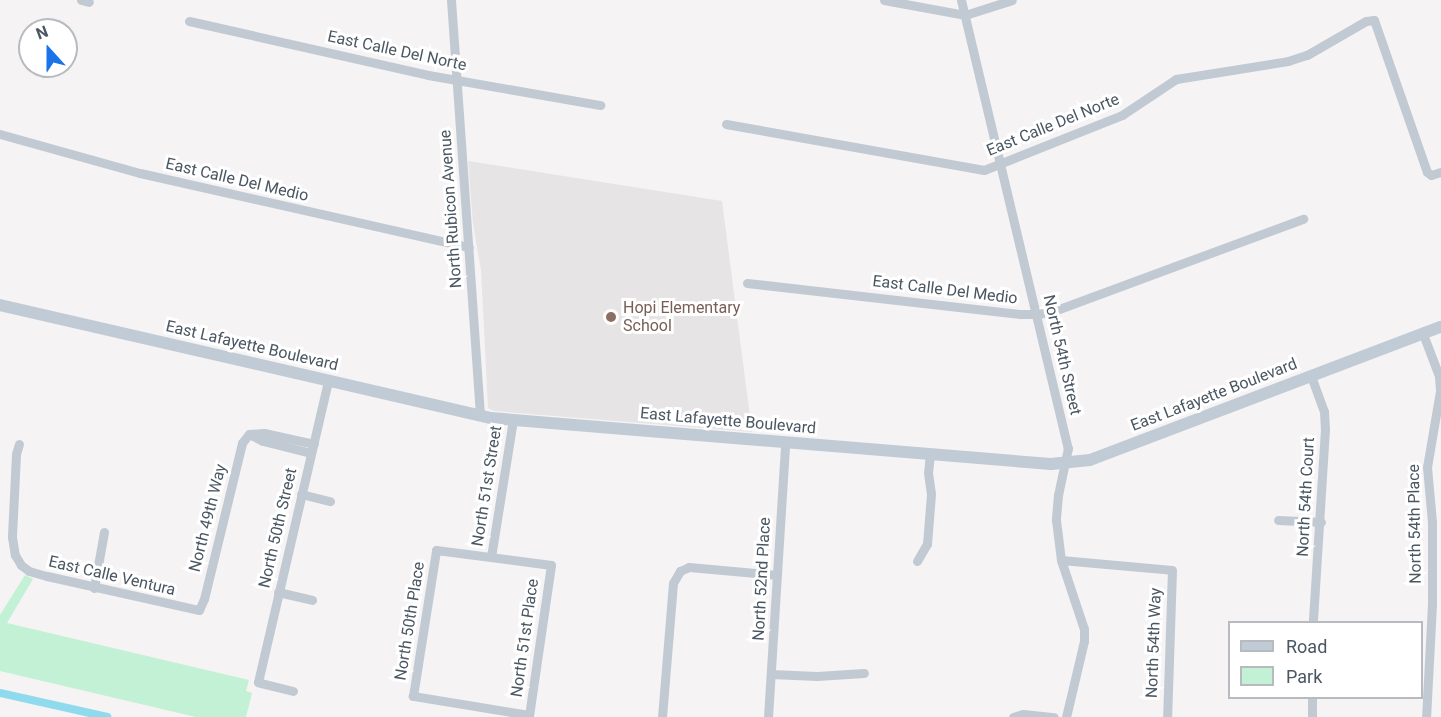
<!DOCTYPE html>
<html>
<head>
<meta charset="utf-8">
<style>
  body { margin:0 }
  #map { position:relative; width:1441px; height:717px; overflow:hidden; background:#f5f3f3; font-family:Roboto,sans-serif }
  div>[style] { position:absolute }
  .education>* { inset:0; background:#e6e4e5 }
  .green>* { inset:0; background:#c3f1d5 }
  .canal>* { height:8px; margin:-4px; padding:0 4px; transform-origin:4px; border-radius:4px; background:#90daee }
  .street>* { height:9px; margin:-4.5px; padding:0 4.5px; transform-origin:4.5px; border-radius:4.5px; background:#c1cad2 }
  .secondary>* { height:12px; margin:-6px; padding:0 6px; transform-origin:6px; border-radius:6px; background:#c1cbd6 }
  .dots>* { width:16px; height:16px; translate:-50% -50%; box-sizing:border-box; border:3px solid #fff; border-radius:50% }
  span { translate:-50% -50%; white-space:nowrap; text-align:center; line-height:1.15; -webkit-text-stroke:6px #fff; paint-order:stroke }
  .street-label { font-size:16px; color:#4a5661 }
  .education-label { font-size:16px; color:#785e54 }
  .left { translate:0 -50%; text-align:left }
  .legend { position:absolute; left:1228px; top:621px; width:195px; height:78px; box-sizing:border-box; background:#fff; border:2px solid #b7bbc0; margin:0; padding:8px 10px; list-style:none; font-size:18px; color:#4a5661 }
  .legend li { display:flex; align-items:center; gap:12px; height:30px }
  .legend b { width:30px; border:2px solid #b7bbc0 }
  .north { position:absolute; left:18px; top:18px; width:60px; height:60px; box-sizing:border-box; background:#fff; border:2px solid #b7bbc0; border-radius:50%; rotate:339deg; font-size:16px; font-weight:700; line-height:24px; text-align:center; color:#4a5661 }
  .north::after { content:''; display:block; margin:auto; width:21px; height:27px; background:#1a73e8; clip-path:polygon(50% 0,100% 100%,50% 72%,0 100%) }
</style>
</head>
<body>
<div id="map">
  <div class="education">
    <i style="clip-path:polygon(468px 161px,722px 201px,752px 432px,494px 411px,488px 408px,481px 270px,473px 224px)"></i>
  </div>
  <div class="green">
    <i style="clip-path:polygon(25px 575px,33px 579px,7px 623px,249px 680px,246px 691px,252px 693px,246px 717px,196px 717px,0 671px,0 615px)"></i>
  </div>
  <div class="canal">
    <i style="left:0;top:693px;width:110px;rotate:12.6deg"></i>
  </div>
  <div class="street">
    <i style="left:81px;top:0;width:8px;rotate:14deg"></i>
    <i style="left:451px;top:0;width:417px;rotate:86deg"></i>
    <i style="left:884px;top:0;width:82px;rotate:10.5deg"></i>
    <i style="left:965px;top:15px;width:49px;rotate:-17.7deg"></i>
    <i style="left:961px;top:0;width:461px;rotate:76.6deg"></i>
    <i style="left:1068px;top:448px;width:48px;rotate:102deg"></i>
    <i style="left:1058px;top:495px;width:25px;rotate:95deg"></i>
    <i style="left:1056px;top:520px;width:40px;rotate:82.9deg"></i>
    <i style="left:1061px;top:560px;width:73px;rotate:71.6deg"></i>
    <i style="left:1084px;top:629px;width:12px;rotate:90deg"></i>
    <i style="left:1084px;top:641px;width:78px;rotate:103.3deg"></i>
    <i style="left:189px;top:21px;width:245px;rotate:12.7deg"></i>
    <i style="left:428px;top:75px;width:175px;rotate:9.9deg"></i>
    <i style="left:726px;top:124px;width:262px;rotate:10.1deg"></i>
    <i style="left:984px;top:170px;width:149px;rotate:-21.7deg"></i>
    <i style="left:1122px;top:115px;width:65px;rotate:-33.7deg"></i>
    <i style="left:1176px;top:79px;width:113px;rotate:-9.1deg"></i>
    <i style="left:1288px;top:61px;width:20px;rotate:-18deg"></i>
    <i style="left:1307px;top:55px;width:68px;rotate:-30deg"></i>
    <i style="left:1366px;top:21px;width:8px;rotate:-7deg"></i>
    <i style="left:1374px;top:20px;width:161px;rotate:70.8deg"></i>
    <i style="left:1427px;top:172px;width:5px;rotate:37deg"></i>
    <i style="left:1431px;top:175px;width:10px;rotate:-17deg"></i>
    <i style="left:0;top:134px;width:145px;rotate:15.6deg"></i>
    <i style="left:140px;top:173px;width:337px;rotate:12.7deg"></i>
    <i style="left:747px;top:283px;width:275px;rotate:6.5deg"></i>
    <i style="left:1020px;top:314px;width:17px"></i>
    <i style="left:1037px;top:314px;width:14px;rotate:-8deg"></i>
    <i style="left:1051px;top:312px;width:269px;rotate:-20.3deg"></i>
    <i style="left:1423px;top:334px;width:45px;rotate:69.1deg"></i>
    <i style="left:1439px;top:376px;width:15px;rotate:86deg"></i>
    <i style="left:1440px;top:391px;width:77px;rotate:99.7deg"></i>
    <i style="left:1427px;top:467px;width:55px;rotate:84.8deg"></i>
    <i style="left:1432px;top:522px;width:82px;rotate:90deg"></i>
    <i style="left:1432px;top:604px;width:113px;rotate:93deg"></i>
    <i style="left:1311px;top:376px;width:37px;rotate:70deg"></i>
    <i style="left:1324px;top:411px;width:18px;rotate:87deg"></i>
    <i style="left:1325px;top:429px;width:193px;rotate:93.6deg"></i>
    <i style="left:249px;top:434px;width:15px;rotate:-4deg"></i>
    <i style="left:264px;top:433px;width:51px;rotate:12.4deg"></i>
    <i style="left:251px;top:435px;width:13px;rotate:27deg"></i>
    <i style="left:263px;top:441px;width:49px;rotate:14deg"></i>
    <i style="left:19px;top:444px;width:10px;rotate:107deg"></i>
    <i style="left:16px;top:454px;width:83px;rotate:92.8deg"></i>
    <i style="left:12px;top:537px;width:18px;rotate:81deg"></i>
    <i style="left:15px;top:555px;width:12px;rotate:59deg"></i>
    <i style="left:21px;top:565px;width:10px;rotate:37deg"></i>
    <i style="left:29px;top:571px;width:19px;rotate:16deg"></i>
    <i style="left:47px;top:576px;width:156px;rotate:12.6deg"></i>
    <i style="left:199px;top:610px;width:12px;rotate:-66deg"></i>
    <i style="left:204px;top:599px;width:161px;rotate:-76.3deg"></i>
    <i style="left:242px;top:443px;width:11px;rotate:-52deg"></i>
    <i style="left:301px;top:494px;width:30px;rotate:14deg"></i>
    <i style="left:1278px;top:520px;width:43px;rotate:2.7deg"></i>
    <i style="left:436px;top:550px;width:116px;rotate:7.4deg"></i>
    <i style="left:551px;top:565px;width:152px;rotate:98.3deg"></i>
    <i style="left:529px;top:715px;width:118px;rotate:-170.7deg"></i>
    <i style="left:413px;top:696px;width:148px;rotate:-81deg"></i>
    <i style="left:491px;top:557px;width:139px;rotate:-80.9deg"></i>
    <i style="left:1061px;top:560px;width:111px;rotate:5.1deg"></i>
    <i style="left:1172px;top:570px;width:147px;rotate:91.9deg"></i>
    <i style="left:917px;top:561px;width:20px;rotate:-60deg"></i>
    <i style="left:927px;top:544px;width:50px;rotate:-85.4deg"></i>
    <i style="left:931px;top:494px;width:21px;rotate:-98deg"></i>
    <i style="left:928px;top:473px;width:19px;rotate:-84deg"></i>
    <i style="left:94px;top:588px;width:57px;rotate:-79.9deg"></i>
    <i style="left:278px;top:592px;width:35px;rotate:13deg"></i>
    <i style="left:771px;top:674px;width:46px;rotate:2.5deg"></i>
    <i style="left:817px;top:676px;width:47px;rotate:-3.7deg"></i>
    <i style="left:293px;top:691px;width:36px;rotate:-166deg"></i>
    <i style="left:258px;top:682px;width:309px;rotate:-76.9deg"></i>
    <i style="left:1312px;top:698px;width:19px;rotate:90deg"></i>
    <i style="left:662px;top:717px;width:134px;rotate:-85.3deg"></i>
    <i style="left:673px;top:583px;width:14px;rotate:-60deg"></i>
    <i style="left:680px;top:571px;width:10px;rotate:-24deg"></i>
    <i style="left:689px;top:567px;width:88px;rotate:5.2deg"></i>
    <i style="left:768px;top:717px;width:275px;rotate:-86.4deg"></i>
    <i style="left:1013px;top:717px;width:10px;rotate:-17deg"></i>
    <i style="left:1023px;top:714px;width:31px;rotate:6deg"></i>
  </div>
  <div class="secondary">
    <i style="left:0;top:305px;width:504px;rotate:12.96deg"></i>
    <i style="left:491px;top:418px;width:562px;rotate:4.7deg"></i>
    <i style="left:1051px;top:464px;width:39px;rotate:-6deg"></i>
    <i style="left:1090px;top:460px;width:375px;rotate:-20.8deg"></i>
  </div>
  <div class="dots">
    <i style="left:611px;top:317px;background:#8d6e63"></i>
  </div>
  <div class="street-label">
    <span style="left:397px;top:51px;rotate:12deg">East Calle Del Norte</span>
    <span style="left:1053px;top:125px;rotate:-22deg">East Calle Del Norte</span>
    <span style="left:237px;top:180px;rotate:13deg">East Calle Del Medio</span>
    <span style="left:451px;top:209px;rotate:-94deg">North Rubicon Avenue</span>
    <span style="left:945px;top:290px;rotate:7deg">East Calle Del Medio</span>
    <span style="left:252px;top:346px;rotate:13deg">East Lafayette Boulevard</span>
    <span style="left:1062px;top:355px;rotate:77deg">North 54th Street</span>
    <span style="left:1214px;top:395px;rotate:-21deg">East Lafayette Boulevard</span>
    <span style="left:728px;top:421px;rotate:5deg">East Lafayette Boulevard</span>
    <span style="left:487px;top:486px;rotate:-81deg">North 51st Street</span>
    <span style="left:1306px;top:497px;rotate:-87deg">North 54th Court</span>
    <span style="left:208px;top:518px;rotate:-76deg">North 49th Way</span>
    <span style="left:1415px;top:524px;rotate:-91deg">North 54th Place</span>
    <span style="left:278px;top:528px;rotate:-77deg">North 50th Street</span>
    <span style="left:112px;top:576px;rotate:13deg">East Calle Ventura</span>
    <span style="left:762px;top:579px;rotate:-87deg">North 52nd Place</span>
    <span style="left:410px;top:621px;rotate:-81deg">North 50th Place</span>
    <span style="left:525px;top:638px;rotate:-82deg">North 51st Place</span>
    <span style="left:1154px;top:643px;rotate:-88deg">North 54th Way</span>
  </div>
  <div class="education-label">
    <span class="left" style="left:623px;top:317px">Hopi Elementary<br>School</span>
  </div>
  <ul class="legend">
  <li><b style="height:8px;background:#c1cbd6"></b>Road</li>
  <li><b style="height:16px;background:#c3f1d5"></b>Park</li>
  </ul>
  <div class="north">N</div>
</div>
</body>
</html>
